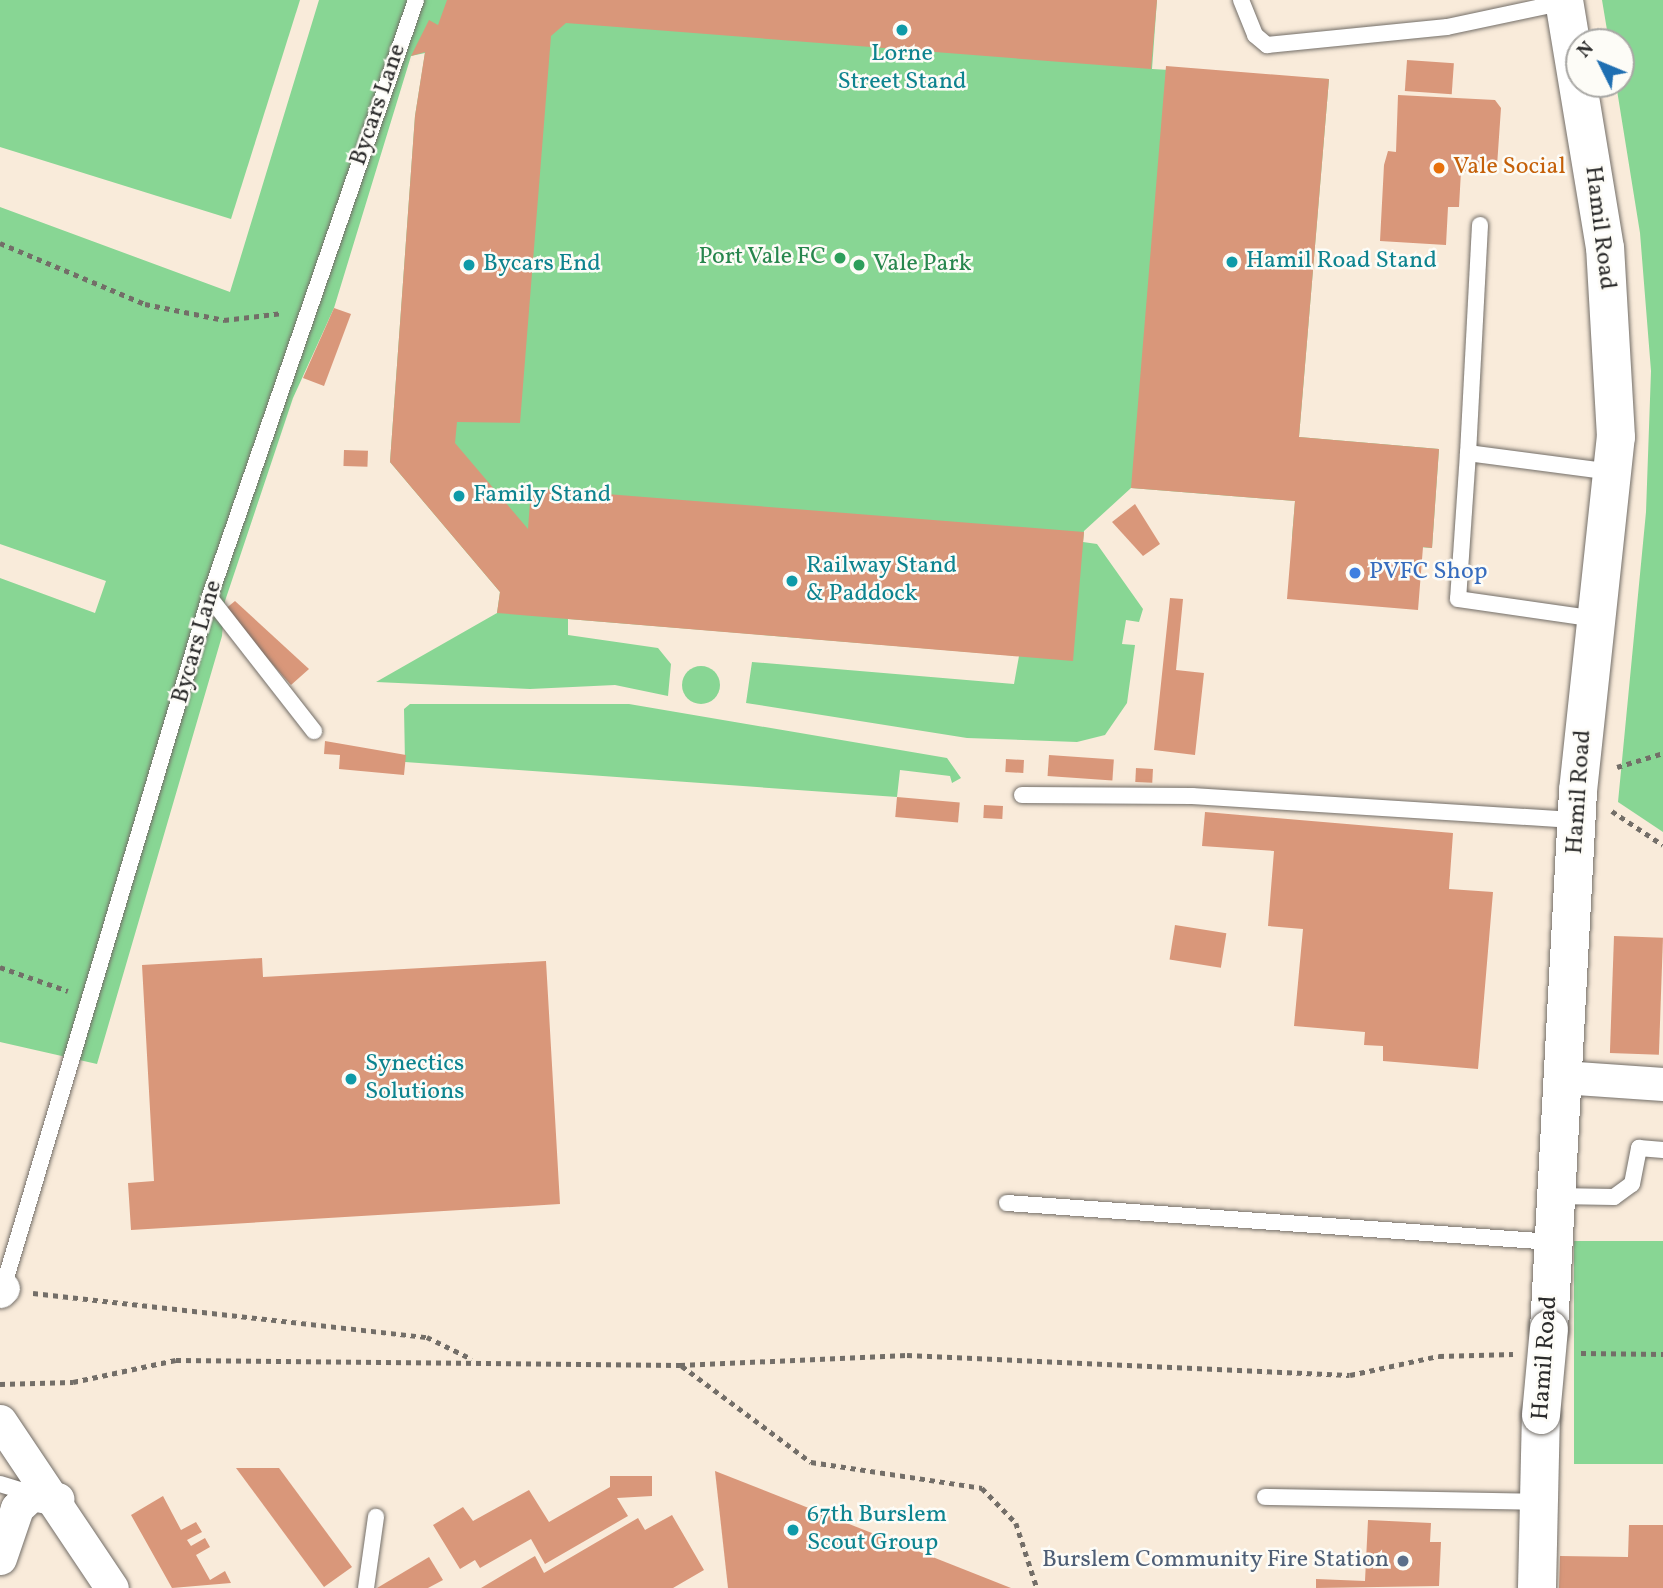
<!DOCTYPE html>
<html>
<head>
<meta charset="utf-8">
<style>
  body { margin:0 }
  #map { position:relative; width:1663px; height:1588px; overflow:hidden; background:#f9ebda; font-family:Vollkorn,serif }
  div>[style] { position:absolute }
  .green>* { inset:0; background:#88d694; transform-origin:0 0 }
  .round { border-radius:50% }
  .building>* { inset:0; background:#d9977a; transform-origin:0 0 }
  .path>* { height:4.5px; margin-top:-2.25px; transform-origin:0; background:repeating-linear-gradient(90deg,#736e68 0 5px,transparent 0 10px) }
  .roads { filter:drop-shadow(0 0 2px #736e68) drop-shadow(0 0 2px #736e68) }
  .lane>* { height:16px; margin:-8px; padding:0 8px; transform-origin:8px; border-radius:8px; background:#fff }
  .street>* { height:33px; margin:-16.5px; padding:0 16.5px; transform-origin:16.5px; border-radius:16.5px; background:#fff }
  .secondary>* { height:38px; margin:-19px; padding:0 19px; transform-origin:19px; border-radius:19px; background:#fff }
  .bridges { filter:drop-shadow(0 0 2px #736e68) drop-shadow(0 0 2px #736e68) }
  .secondary-bridge>* { height:38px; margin:-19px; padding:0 19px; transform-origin:19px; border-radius:19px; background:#fff }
  .dots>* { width:19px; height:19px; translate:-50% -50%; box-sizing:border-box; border:4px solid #fdfcf7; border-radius:50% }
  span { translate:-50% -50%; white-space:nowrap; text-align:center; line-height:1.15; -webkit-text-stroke:5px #fdfcf7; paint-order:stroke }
  .culture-label { font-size:24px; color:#0d838f }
  .left { translate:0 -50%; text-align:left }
  .street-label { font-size:24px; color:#2b2b2b }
  .food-label { font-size:24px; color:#c56008 }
  .leisure-label { font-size:24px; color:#27864d }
  .right { translate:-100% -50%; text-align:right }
  .shop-label { font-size:24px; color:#366cbe }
  .service-label { font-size:24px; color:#4e5e75 }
  .north { position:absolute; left:1565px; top:28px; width:70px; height:70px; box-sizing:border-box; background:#fdfcf7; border:2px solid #a9a8a5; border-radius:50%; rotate:313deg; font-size:19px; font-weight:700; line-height:28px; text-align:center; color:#2b2b2b }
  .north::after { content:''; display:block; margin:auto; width:24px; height:32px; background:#1f6fb2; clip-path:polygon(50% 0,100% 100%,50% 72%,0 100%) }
</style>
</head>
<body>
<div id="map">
  <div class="green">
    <i style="clip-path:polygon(0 0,300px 0,231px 219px,0 147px)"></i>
    <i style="clip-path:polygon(319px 0,1157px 0,1152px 69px,1329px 79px,1299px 437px,1439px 449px,1432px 548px,1292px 537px,1295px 501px,1131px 488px,1084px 531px,1083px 542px,1097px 544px,1143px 609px,1139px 622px,1126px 620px,1122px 644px,1135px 645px,1127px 703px,1105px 735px,1077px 742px,967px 738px,746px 703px,752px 662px,1014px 684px,1019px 656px,568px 619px,568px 635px,658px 648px,671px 664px,668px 696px,615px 685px,530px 689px,376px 682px,497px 613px,500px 592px,390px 462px,415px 116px,425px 53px,411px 56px,334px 308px,293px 398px,225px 601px,222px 636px,97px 1064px,0 1042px,0 578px,95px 613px,106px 581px,0 544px,0 207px,230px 292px)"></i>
    <i style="clip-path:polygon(1602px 0,1663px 0,1663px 832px,1618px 802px,1646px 512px,1651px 371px,1640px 233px,1616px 84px,1621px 84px,1621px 42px,1609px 42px)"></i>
    <i class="round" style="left:682px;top:666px;width:38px;height:38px"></i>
    <i style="clip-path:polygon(410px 704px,629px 704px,947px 758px,961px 778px,952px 783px,950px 776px,900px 770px,897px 797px,405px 762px,404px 709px)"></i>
    <i style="left:1663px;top:1241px;width:223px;height:89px;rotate:90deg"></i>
  </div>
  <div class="building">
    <i style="clip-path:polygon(447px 0,1157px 0,1151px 69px,566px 23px,551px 36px,520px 423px,457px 422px,455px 443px,528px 529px,531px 488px,1084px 532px,1073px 661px,497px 613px,500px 592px,390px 462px,415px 116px,425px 52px,411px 56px,429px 20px,438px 25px)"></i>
    <i style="left:1407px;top:60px;width:47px;height:31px;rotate:4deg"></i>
    <i style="clip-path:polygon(1166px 66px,1329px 79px,1299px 437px,1439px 449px,1432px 548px,1423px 547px,1418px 610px,1287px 599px,1295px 501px,1131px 488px)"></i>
    <i style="clip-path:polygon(1398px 95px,1495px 100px,1501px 108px,1497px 166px,1488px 172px,1461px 171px,1459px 207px,1448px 207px,1446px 245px,1380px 241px,1384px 165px,1388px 151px,1396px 152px)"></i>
    <i style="clip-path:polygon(334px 308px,351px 314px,324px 386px,303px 378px)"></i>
    <i style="left:344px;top:450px;width:24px;height:16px;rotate:2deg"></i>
    <i style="clip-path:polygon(1135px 504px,1160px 544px,1143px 556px,1112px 522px)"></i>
    <i style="clip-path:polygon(1170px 598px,1183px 599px,1176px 670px,1204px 673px,1195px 755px,1154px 750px)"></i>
    <i style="clip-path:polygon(235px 601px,309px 669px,291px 685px,224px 610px)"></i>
    <i style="clip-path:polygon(325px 741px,406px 755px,404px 775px,339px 769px,340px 755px,324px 754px)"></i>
    <i style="left:1049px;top:755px;width:65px;height:21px;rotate:4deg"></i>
    <i style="left:1006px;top:759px;width:18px;height:13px;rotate:3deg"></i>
    <i style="left:1136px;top:768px;width:17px;height:14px;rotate:3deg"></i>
    <i style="left:897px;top:797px;width:63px;height:20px;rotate:5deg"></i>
    <i style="left:984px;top:805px;width:19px;height:13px;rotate:3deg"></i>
    <i style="clip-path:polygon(1205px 812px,1453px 833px,1449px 889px,1493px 892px,1478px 1069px,1383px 1061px,1383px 1046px,1364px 1045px,1365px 1032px,1294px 1026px,1303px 929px,1268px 926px,1274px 851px,1202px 846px)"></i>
    <i style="left:1175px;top:925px;width:52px;height:35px;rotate:9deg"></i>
    <i style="left:1614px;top:936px;width:49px;height:117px;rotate:2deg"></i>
    <i style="clip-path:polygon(262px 958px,263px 977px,546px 961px,560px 1204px,131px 1230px,128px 1183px,154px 1181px,142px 965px)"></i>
    <i style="clip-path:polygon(236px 1468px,279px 1468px,352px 1567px,324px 1587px)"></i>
    <i style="clip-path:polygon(715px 1471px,1011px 1588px,728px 1588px)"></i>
    <i style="clip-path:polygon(610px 1476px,652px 1476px,652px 1496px,617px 1498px,628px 1516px,545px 1564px,531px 1539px,480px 1568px,475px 1560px,460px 1569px,433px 1525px,463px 1507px,473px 1521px,529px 1490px,549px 1522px,610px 1487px)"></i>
    <i style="clip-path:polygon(163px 1496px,181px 1530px,196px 1522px,202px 1532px,187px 1540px,191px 1546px,205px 1538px,210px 1547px,196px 1555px,210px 1580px,225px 1571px,231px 1583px,172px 1588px,131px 1515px)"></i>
    <i style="clip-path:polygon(672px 1515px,704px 1570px,673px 1588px,481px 1588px,535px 1556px,544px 1573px,638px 1518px,645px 1530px)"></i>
    <i style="clip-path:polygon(1368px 1520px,1431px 1523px,1430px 1542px,1441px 1542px,1439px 1586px,1316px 1588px,1316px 1579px,1365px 1581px)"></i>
    <i style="clip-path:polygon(1629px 1525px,1663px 1525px,1663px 1588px,1559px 1588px,1560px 1556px,1628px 1557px)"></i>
    <i style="clip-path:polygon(429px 1557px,443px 1580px,428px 1588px,377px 1588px)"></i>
  </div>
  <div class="path">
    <i style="left:0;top:243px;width:157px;rotate:22.8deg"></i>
    <i style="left:145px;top:304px;width:81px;rotate:11.4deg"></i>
    <i style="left:224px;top:320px;width:59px;rotate:-6.8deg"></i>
    <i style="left:1617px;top:767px;width:48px;rotate:-16.9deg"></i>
    <i style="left:1612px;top:811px;width:61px;rotate:33.7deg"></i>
    <i style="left:0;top:967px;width:72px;rotate:19.4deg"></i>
    <i style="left:33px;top:1293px;width:396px;rotate:6.4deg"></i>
    <i style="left:427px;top:1337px;width:50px;rotate:26.1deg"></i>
    <i style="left:1581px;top:1353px;width:82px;rotate:0.7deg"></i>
    <i style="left:682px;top:1366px;width:161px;rotate:36.7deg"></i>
    <i style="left:811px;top:1462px;width:173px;rotate:8.6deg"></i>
    <i style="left:982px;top:1488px;width:49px;rotate:45.8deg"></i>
    <i style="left:1016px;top:1523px;width:68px;rotate:72.1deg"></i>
    <i style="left:0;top:1384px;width:73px;rotate:-1.6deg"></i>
    <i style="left:73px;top:1382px;width:105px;rotate:-12.1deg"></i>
    <i style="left:176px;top:1360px;width:504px;rotate:0.57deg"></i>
    <i style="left:680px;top:1365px;width:227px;rotate:-2.5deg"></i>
    <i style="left:907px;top:1355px;width:443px;rotate:2.6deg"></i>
    <i style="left:1350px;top:1375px;width:91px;rotate:-12.1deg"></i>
    <i style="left:1439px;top:1356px;width:74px;rotate:-1.5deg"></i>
  </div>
  <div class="roads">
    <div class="lane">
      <i style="left:1241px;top:0;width:38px;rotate:68deg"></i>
      <i style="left:1255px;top:35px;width:16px;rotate:40deg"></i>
      <i style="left:1267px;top:45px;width:181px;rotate:-5.7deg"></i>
      <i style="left:1447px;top:27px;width:121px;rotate:-12deg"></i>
      <i style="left:1480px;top:225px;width:228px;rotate:93deg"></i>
      <i style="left:1468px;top:453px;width:145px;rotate:7.5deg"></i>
      <i style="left:1468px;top:453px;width:146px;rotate:93.9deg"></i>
      <i style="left:1458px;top:599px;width:139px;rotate:8.2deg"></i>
      <i style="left:210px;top:598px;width:169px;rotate:52deg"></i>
      <i style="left:1022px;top:795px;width:170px;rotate:0.3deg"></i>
      <i style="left:1192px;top:796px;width:386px;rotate:3.6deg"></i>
      <i style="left:1555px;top:1196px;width:59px;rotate:1deg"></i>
      <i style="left:1614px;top:1197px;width:22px;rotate:-36deg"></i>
      <i style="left:1632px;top:1184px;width:37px;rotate:-79deg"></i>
      <i style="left:1639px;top:1148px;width:24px;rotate:5deg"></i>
      <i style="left:1007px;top:1203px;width:546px;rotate:4.09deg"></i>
      <i style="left:3px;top:1288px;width:725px;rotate:-73.34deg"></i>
      <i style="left:211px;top:593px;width:627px;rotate:-70.93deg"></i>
      <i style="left:0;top:1484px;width:34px;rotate:17deg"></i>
      <i style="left:1265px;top:1497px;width:275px;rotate:1deg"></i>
      <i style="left:366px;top:1588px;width:72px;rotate:-82deg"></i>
    </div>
    <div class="street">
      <i style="left:1562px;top:1077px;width:101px;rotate:4deg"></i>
      <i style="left:0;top:1291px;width:4px;rotate:-45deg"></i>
      <i style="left:0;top:1421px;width:201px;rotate:56.2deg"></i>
      <i style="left:0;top:1558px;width:53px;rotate:-71.2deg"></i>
      <i style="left:17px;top:1508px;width:21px;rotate:-43deg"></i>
      <i style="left:32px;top:1494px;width:26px;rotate:11deg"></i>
    </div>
    <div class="secondary">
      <i style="left:1549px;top:1329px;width:539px;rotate:-86.91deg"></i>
      <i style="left:1578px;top:791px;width:356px;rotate:-83.9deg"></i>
      <i style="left:1616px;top:437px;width:189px;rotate:-93.3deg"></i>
      <i style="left:1605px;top:248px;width:251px;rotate:-99.4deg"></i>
      <i style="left:1537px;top:1588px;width:173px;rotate:-88.7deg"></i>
    </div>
  </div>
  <div class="bridges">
    <div class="secondary-bridge">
      <i style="left:1541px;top:1415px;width:86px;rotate:-84.7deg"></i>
    </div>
  </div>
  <div class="dots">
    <i style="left:902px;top:30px;background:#0f9aa8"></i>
    <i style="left:1439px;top:168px;background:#e8710a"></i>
    <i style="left:840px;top:258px;background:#2e9e5b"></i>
    <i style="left:1232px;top:262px;background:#0f9aa8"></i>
    <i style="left:469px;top:265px;background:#0f9aa8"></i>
    <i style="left:859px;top:265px;background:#2e9e5b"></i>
    <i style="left:459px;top:496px;background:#0f9aa8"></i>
    <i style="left:1355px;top:573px;background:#3f7fe0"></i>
    <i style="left:792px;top:581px;background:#0f9aa8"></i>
    <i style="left:351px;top:1079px;background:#0f9aa8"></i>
    <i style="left:793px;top:1530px;background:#0f9aa8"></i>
    <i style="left:1403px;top:1561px;background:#5c6f8a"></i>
  </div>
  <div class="culture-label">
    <span style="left:902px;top:69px">Lorne<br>Street Stand</span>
    <span class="left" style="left:1246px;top:262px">Hamil Road Stand</span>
    <span class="left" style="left:483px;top:265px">Bycars End</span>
    <span class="left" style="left:473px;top:496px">Family Stand</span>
    <span class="left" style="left:806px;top:581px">Railway Stand<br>&amp; Paddock</span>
    <span class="left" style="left:365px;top:1079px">Synectics<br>Solutions</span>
    <span class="left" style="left:807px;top:1530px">67th Burslem<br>Scout Group</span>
  </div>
  <div class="street-label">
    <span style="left:379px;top:105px;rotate:-71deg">Bycars Lane</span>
    <span style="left:1599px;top:228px;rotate:83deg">Hamil Road</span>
    <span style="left:198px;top:642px;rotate:-74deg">Bycars Lane</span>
    <span style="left:1580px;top:792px;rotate:-86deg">Hamil Road</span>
    <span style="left:1546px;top:1358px;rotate:-86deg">Hamil Road</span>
  </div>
  <div class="food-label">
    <span class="left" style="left:1453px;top:168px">Vale Social</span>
  </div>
  <div class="leisure-label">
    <span class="right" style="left:826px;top:258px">Port Vale FC</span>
    <span class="left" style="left:873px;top:265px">Vale Park</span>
  </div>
  <div class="shop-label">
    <span class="left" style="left:1369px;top:573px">PVFC Shop</span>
  </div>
  <div class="service-label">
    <span class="right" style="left:1389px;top:1561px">Burslem Community Fire Station</span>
  </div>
  <div class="north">N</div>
</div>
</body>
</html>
